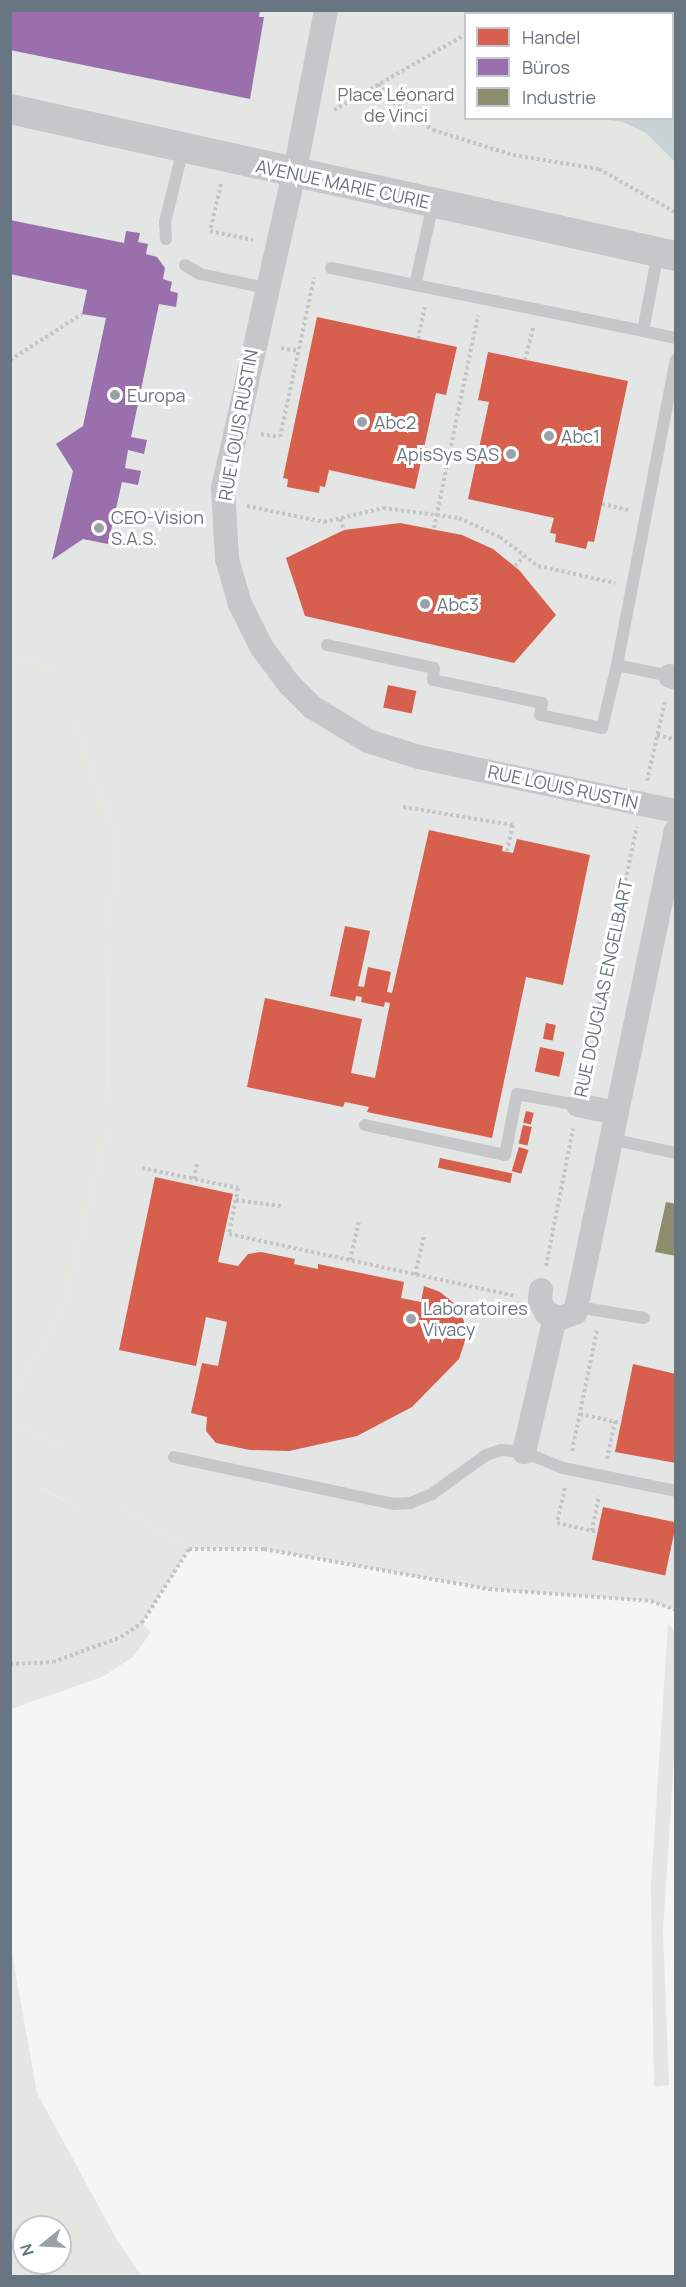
<!DOCTYPE html>
<html>
<head>
<meta charset="utf-8">
<style>
  body { margin:0 }
  #map { position:relative; width:686px; height:2287px; overflow:hidden; background:#f5f5f4; font-family:Manrope,sans-serif }
  div>[style] { position:absolute }
  .built>* { inset:0; background:#e4e5e5 }
  .green>* { inset:0; background:#e4e6e2 }
  .water>* { inset:0; background:#cad1d3 }
  .shops>* { inset:0; background:#d6604d; transform-origin:0 0 }
  .offices>* { inset:0; background:#9970ab }
  .industry>* { inset:0; background:#8c8c6e }
  .path>* { height:4px; margin-top:-2px; transform-origin:0; background:repeating-linear-gradient(90deg,#c4c5c6 0 3px,transparent 0 6px) }
  .service>* { height:12px; margin:-6px; padding:0 6px; transform-origin:6px; border-radius:6px; background:#c6c7c8 }
  .minor>* { height:24px; margin:-12px; padding:0 12px; transform-origin:12px; border-radius:12px; background:#c6c7c8 }
  .tertiary>* { height:30px; margin:-15px; padding:0 15px; transform-origin:15px; border-radius:15px; background:#c6c7c8 }
  .dots>* { width:16px; height:16px; translate:-50% -50%; box-sizing:border-box; border:3px solid #fff; border-radius:50% }
  span { translate:-50% -50%; white-space:nowrap; text-align:center; line-height:1.15; -webkit-text-stroke:6px #fff; paint-order:stroke }
  .park-label { font-size:18px; color:#6a7966 }
  .street-label { font-size:18px; color:#687681 }
  .poi-label { font-size:18px; color:#687681 }
  .left { translate:0 -50%; text-align:left }
  .right { translate:-100% -50%; text-align:right }
  .frame { position:absolute; inset:0; border:12px solid #687681; pointer-events:none }
  .legend { position:absolute; left:464px; top:12px; width:210px; height:108px; box-sizing:border-box; background:#fff; border:2px solid #c3c8cd; margin:0; padding:8px 10px; list-style:none; font-size:18px; color:#687681 }
  .legend li { display:flex; align-items:center; gap:12px; height:30px }
  .legend b { width:30px; border:2px solid #c3c8cd }
  .north { position:absolute; left:12px; top:2215px; width:60px; height:60px; box-sizing:border-box; background:#fff; border:2px solid #c3c8cd; border-radius:50%; rotate:252deg; font-size:16px; font-weight:700; line-height:24px; text-align:center; color:#687681 }
  .north::after { content:''; display:block; margin:auto; width:21px; height:27px; background:#99a2a9; clip-path:polygon(50% 0,100% 100%,50% 72%,0 100%) }
</style>
</head>
<body>
<div id="map">
  <div class="built">
    <i style="clip-path:polygon(evenodd,11px 11px,675px 11px,675px 1610px,651px 1601px,489px 1589px,264px 1549px,189px 1549px,122px 1507px,79px 1508px,40px 1487px,60px 1446px,11px 1423px,11px 1398px,63px 1310px,107px 1132px,108px 924px,119px 844px,76px 728px,85px 680px,11px 655px,11px 11px,466px 14px,672px 14px,672px 118px,466px 118px,466px 14px)"></i>
  </div>
  <div class="green">
    <i style="clip-path:polygon(evenodd,341px 11px,675px 11px,675px 239px,344px 166px,333px 159px,321px 129px,341px 11px,466px 14px,672px 14px,672px 118px,466px 118px,466px 14px)"></i>
    <i style="clip-path:polygon(11px 655px,86px 680px,76px 728px,119px 844px,108px 924px,107px 1132px,63px 1310px,11px 1398px)"></i>
    <i style="clip-path:polygon(11px 1423px,60px 1446px,41px 1488px,79px 1508px,85px 1499px,122px 1507px,189px 1549px,142px 1623px,151px 1632px,133px 1657px,102px 1677px,11px 1709px)"></i>
    <i style="clip-path:polygon(668px 1624px,676px 1632px,676px 1727px,663px 1931px,669px 2085px,654px 2087px,651px 1886px)"></i>
    <i style="clip-path:polygon(evenodd,11px 1948px,37px 2093px,117px 2240px,142px 2276px,11px 2276px,11px 1948px,24px 2227px,60px 2227px,60px 2263px,24px 2263px,24px 2227px)"></i>
  </div>
  <div class="water">
    <i style="clip-path:polygon(562px 10px,675px 11px,675px 162px,646px 133px,623px 122px,603px 119px,672px 118px,672px 14px,557px 13px)"></i>
  </div>
  <div class="shops">
    <i style="clip-path:polygon(317px 317px,457px 347px,446px 395px,436px 393px,415px 489px,329px 470px,325px 487px,320px 486px,319px 493px,287px 487px,288px 479px,283px 478px)"></i>
    <i style="clip-path:polygon(488px 352px,628px 381px,594px 542px,588px 541px,586px 549px,555px 542px,556px 534px,550px 533px,554px 518px,468px 499px,489px 402px,478px 400px)"></i>
    <i style="clip-path:polygon(400px 523px,462px 535px,493px 549px,519px 570px,556px 615px,514px 663px,305px 616px,286px 558px,344px 530px)"></i>
    <i style="left:388px;top:685px;width:29px;height:23px;rotate:12deg"></i>
    <i style="clip-path:polygon(429px 830px,503px 846px,502px 851px,513px 853px,517px 839px,590px 855px,563px 985px,526px 977px,492px 1138px,367px 1112px,369px 1107px,345px 1102px,343px 1107px,247px 1087px,265px 998px,362px 1019px,351px 1073px,375px 1078px,390px 1003px,385px 1002px,384px 1007px,361px 1002px,362px 997px,356px 996px,355px 1001px,330px 996px,345px 926px,370px 931px,358px 986px,364px 987px,368px 967px,391px 972px,387px 992px,392px 993px)"></i>
    <i style="left:546px;top:1023px;width:10px;height:16px;rotate:11deg"></i>
    <i style="left:540px;top:1047px;width:25px;height:25px;rotate:12deg"></i>
    <i style="left:526px;top:1111px;width:8px;height:12px;rotate:14deg"></i>
    <i style="left:523px;top:1125px;width:9px;height:19px;rotate:13deg"></i>
    <i style="left:519px;top:1147px;width:10px;height:25px;rotate:17deg"></i>
    <i style="left:440px;top:1158px;width:74px;height:10px;rotate:12deg"></i>
    <i style="clip-path:polygon(155px 1177px,233px 1194px,218px 1262px,238px 1266px,248px 1254px,261px 1252px,295px 1259px,294px 1264px,318px 1269px,318px 1264px,404px 1282px,401px 1298px,421px 1302px,424px 1286px,440px 1292px,455px 1304px,464px 1321px,465px 1341px,459px 1359px,412px 1407px,357px 1436px,289px 1451px,250px 1450px,216px 1443px,206px 1431px,207px 1417px,191px 1413px,202px 1363px,218px 1366px,227px 1322px,206px 1317px,196px 1366px,119px 1350px)"></i>
    <i style="clip-path:polygon(633px 1364px,676px 1374px,676px 1463px,615px 1452px)"></i>
    <i style="left:603px;top:1507px;width:75px;height:54px;rotate:12deg"></i>
  </div>
  <div class="offices">
    <i style="clip-path:polygon(10px 10px,260px 10px,259px 17px,264px 17px,250px 99px,10px 50px)"></i>
    <i style="clip-path:polygon(10px 220px,124px 243px,126px 231px,140px 233px,138px 242px,148px 244px,146px 254px,157px 257px,165px 268px,163px 279px,172px 282px,170px 291px,178px 293px,176px 307px,159px 304px,131px 437px,147px 440px,144px 454px,128px 450px,125px 468px,141px 471px,138px 485px,122px 482px,108px 544px,83px 539px,52px 560px,73px 471px,56px 444px,83px 426px,106px 318px,82px 314px,87px 290px,10px 274px)"></i>
  </div>
  <div class="industry">
    <i style="clip-path:polygon(666px 1202px,676px 1204px,676px 1256px,655px 1252px)"></i>
  </div>
  <div class="path">
    <i style="left:501px;top:14px;width:6px;rotate:-39deg"></i>
    <i style="left:378px;top:84px;width:23px;rotate:50deg"></i>
    <i style="left:393px;top:102px;width:49px;rotate:35deg"></i>
    <i style="left:433px;top:130px;width:84px;rotate:17.4deg"></i>
    <i style="left:513px;top:155px;width:87px;rotate:9.2deg"></i>
    <i style="left:599px;top:169px;width:89px;rotate:29.7deg"></i>
    <i style="left:334px;top:110px;width:152px;rotate:-29.9deg"></i>
    <i style="left:221px;top:184px;width:48px;rotate:103.2deg"></i>
    <i style="left:210px;top:231px;width:44px;rotate:11.8deg"></i>
    <i style="left:418px;top:339px;width:33px;rotate:-78deg"></i>
    <i style="left:281px;top:348px;width:17px;rotate:10deg"></i>
    <i style="left:10px;top:360px;width:85px;rotate:-32.6deg"></i>
    <i style="left:525px;top:360px;width:34px;rotate:-76deg"></i>
    <i style="left:261px;top:434px;width:19px;rotate:9deg"></i>
    <i style="left:280px;top:437px;width:163px;rotate:-77.9deg"></i>
    <i style="left:423px;top:449px;width:55px;rotate:10.5deg"></i>
    <i style="left:602px;top:504px;width:27px;rotate:13deg"></i>
    <i style="left:247px;top:506px;width:79px;rotate:11.7deg"></i>
    <i style="left:324px;top:522px;width:61px;rotate:-13.3deg"></i>
    <i style="left:383px;top:508px;width:77px;rotate:7.5deg"></i>
    <i style="left:459px;top:518px;width:45px;rotate:24.9deg"></i>
    <i style="left:500px;top:537px;width:48px;rotate:37.3deg"></i>
    <i style="left:538px;top:566px;width:79px;rotate:12.4deg"></i>
    <i style="left:340px;top:519px;width:12px;rotate:70deg"></i>
    <i style="left:434px;top:528px;width:217px;rotate:-78.3deg"></i>
    <i style="left:515px;top:566px;width:13px;rotate:-48deg"></i>
    <i style="left:657px;top:735px;width:20px;rotate:15deg"></i>
    <i style="left:647px;top:781px;width:82px;rotate:-77.3deg"></i>
    <i style="left:403px;top:807px;width:111px;rotate:9.3deg"></i>
    <i style="left:513px;top:825px;width:28px;rotate:103deg"></i>
    <i style="left:583px;top:1080px;width:259px;rotate:-78deg"></i>
    <i style="left:142px;top:1168px;width:98px;rotate:11.8deg"></i>
    <i style="left:238px;top:1188px;width:47px;rotate:101.1deg"></i>
    <i style="left:229px;top:1234px;width:294px;rotate:12.2deg"></i>
    <i style="left:194px;top:1179px;width:16px;rotate:-79deg"></i>
    <i style="left:236px;top:1200px;width:45px;rotate:7.6deg"></i>
    <i style="left:350px;top:1260px;width:39px;rotate:-77deg"></i>
    <i style="left:546px;top:1266px;width:140px;rotate:-78.9deg"></i>
    <i style="left:415px;top:1275px;width:40px;rotate:-77deg"></i>
    <i style="left:580px;top:1414px;width:42px;rotate:12.4deg"></i>
    <i style="left:572px;top:1451px;width:124px;rotate:-78.3deg"></i>
    <i style="left:607px;top:1459px;width:39px;rotate:-78deg"></i>
    <i style="left:565px;top:1488px;width:36px;rotate:103deg"></i>
    <i style="left:557px;top:1523px;width:42px;rotate:12.4deg"></i>
    <i style="left:592px;top:1531px;width:36px;rotate:-79deg"></i>
    <i style="left:10px;top:1664px;width:43px;rotate:-2.7deg"></i>
    <i style="left:53px;top:1662px;width:72px;rotate:-20.2deg"></i>
    <i style="left:121px;top:1637px;width:25px;rotate:-34deg"></i>
    <i style="left:142px;top:1623px;width:88px;rotate:-57.6deg"></i>
    <i style="left:189px;top:1549px;width:75px"></i>
    <i style="left:264px;top:1549px;width:229px;rotate:10.1deg"></i>
    <i style="left:489px;top:1589px;width:162px;rotate:4.2deg"></i>
    <i style="left:651px;top:1601px;width:27px;rotate:20deg"></i>
  </div>
  <div class="service">
    <i style="left:166px;top:239px;width:17px;rotate:-93deg"></i>
    <i style="left:165px;top:222px;width:75px;rotate:-76.1deg"></i>
    <i style="left:185px;top:265px;width:17px;rotate:31deg"></i>
    <i style="left:200px;top:274px;width:67px;rotate:12deg"></i>
    <i style="left:331px;top:268px;width:318px;rotate:11.4deg"></i>
    <i style="left:643px;top:331px;width:79px;rotate:-79.1deg"></i>
    <i style="left:415px;top:285px;width:83px;rotate:-77.5deg"></i>
    <i style="left:643px;top:331px;width:34px;rotate:12deg"></i>
    <i style="left:327px;top:645px;width:109px;rotate:12.1deg"></i>
    <i style="left:434px;top:668px;width:12px;rotate:95deg"></i>
    <i style="left:433px;top:680px;width:111px;rotate:11.9deg"></i>
    <i style="left:542px;top:703px;width:12px;rotate:99deg"></i>
    <i style="left:540px;top:715px;width:63px;rotate:11.8deg"></i>
    <i style="left:602px;top:728px;width:65px;rotate:-76.6deg"></i>
    <i style="left:670px;top:676px;width:54px;rotate:-168.3deg"></i>
    <i style="left:617px;top:665px;width:311px;rotate:-79.1deg"></i>
    <i style="left:365px;top:1125px;width:143px;rotate:12.1deg"></i>
    <i style="left:505px;top:1155px;width:62px;rotate:-78.9deg"></i>
    <i style="left:517px;top:1094px;width:62px;rotate:10.2deg"></i>
    <i style="left:611px;top:1139px;width:66px;rotate:12.2deg"></i>
    <i style="left:577px;top:1307px;width:68px;rotate:9.3deg"></i>
    <i style="left:174px;top:1457px;width:224px;rotate:12.1deg"></i>
    <i style="left:393px;top:1504px;width:17px;rotate:-3deg"></i>
    <i style="left:410px;top:1503px;width:24px;rotate:-22deg"></i>
    <i style="left:432px;top:1494px;width:67px;rotate:-35.8deg"></i>
    <i style="left:486px;top:1455px;width:16px;rotate:-18deg"></i>
    <i style="left:501px;top:1450px;width:23px;rotate:5deg"></i>
    <i style="left:524px;top:1452px;width:42px;rotate:22.3deg"></i>
    <i style="left:563px;top:1468px;width:115px;rotate:11.5deg"></i>
  </div>
  <div class="minor">
    <i style="left:326px;top:10px;width:153px;rotate:100.9deg"></i>
    <i style="left:297px;top:160px;width:336px;rotate:102.7deg"></i>
    <i style="left:223px;top:488px;width:71px;rotate:86.8deg"></i>
    <i style="left:227px;top:559px;width:47px;rotate:73.9deg"></i>
    <i style="left:240px;top:604px;width:49px;rotate:63.4deg"></i>
    <i style="left:262px;top:648px;width:45px;rotate:53.1deg"></i>
    <i style="left:289px;top:684px;width:33px;rotate:45deg"></i>
    <i style="left:312px;top:707px;width:66px;rotate:31.3deg"></i>
    <i style="left:368px;top:741px;width:53px;rotate:17.4deg"></i>
    <i style="left:419px;top:757px;width:263px;rotate:11.9deg"></i>
    <i style="left:670px;top:676px;width:6px;rotate:18deg"></i>
    <i style="left:578px;top:1105px;width:39px;rotate:12deg"></i>
    <i style="left:541px;top:1290px;width:11px;rotate:95deg"></i>
    <i style="left:540px;top:1301px;width:13px;rotate:63deg"></i>
    <i style="left:546px;top:1313px;width:15px;rotate:20deg"></i>
    <i style="left:560px;top:1318px;width:16px;rotate:-18deg"></i>
    <i style="left:575px;top:1313px;width:492px;rotate:-78.2deg"></i>
    <i style="left:524px;top:1452px;width:138px;rotate:-77deg"></i>
  </div>
  <div class="tertiary">
    <i style="left:10px;top:109px;width:682px;rotate:12.45deg"></i>
  </div>
  <div class="dots">
    <i style="left:115px;top:395px;background:#99a2a9"></i>
    <i style="left:362px;top:422px;background:#99a2a9"></i>
    <i style="left:549px;top:436px;background:#99a2a9"></i>
    <i style="left:511px;top:454px;background:#99a2a9"></i>
    <i style="left:99px;top:528px;background:#99a2a9"></i>
    <i style="left:425px;top:604px;background:#99a2a9"></i>
    <i style="left:411px;top:1319px;background:#99a2a9"></i>
  </div>
  <div class="park-label">
    <span style="left:396px;top:105px">Place Léonard<br>de Vinci</span>
  </div>
  <div class="street-label">
    <span style="left:343px;top:184px;rotate:12deg">AVENUE MARIE CURIE</span>
    <span style="left:238px;top:425px;rotate:-80deg">RUE LOUIS RUSTIN</span>
    <span style="left:563px;top:787px;rotate:12deg">RUE LOUIS RUSTIN</span>
    <span style="left:603px;top:988px;rotate:-78deg">RUE DOUGLAS ENGELBART</span>
  </div>
  <div class="poi-label">
    <span class="left" style="left:127px;top:395px">Europa</span>
    <span class="left" style="left:374px;top:422px">Abc2</span>
    <span class="left" style="left:561px;top:436px">Abc1</span>
    <span class="right" style="left:499px;top:454px">ApisSys SAS</span>
    <span class="left" style="left:111px;top:528px">CEO-Vision<br>S.A.S.</span>
    <span class="left" style="left:437px;top:604px">Abc3</span>
    <span class="left" style="left:423px;top:1319px">Laboratoires<br>Vivacy</span>
  </div>
  <div class="frame"></div>
  <ul class="legend">
  <li><b style="height:16px;background:#d6604d"></b>Handel</li>
  <li><b style="height:16px;background:#9970ab"></b>Büros</li>
  <li><b style="height:16px;background:#8c8c6e"></b>Industrie</li>
  </ul>
  <div class="north">N</div>
</div>
</body>
</html>
